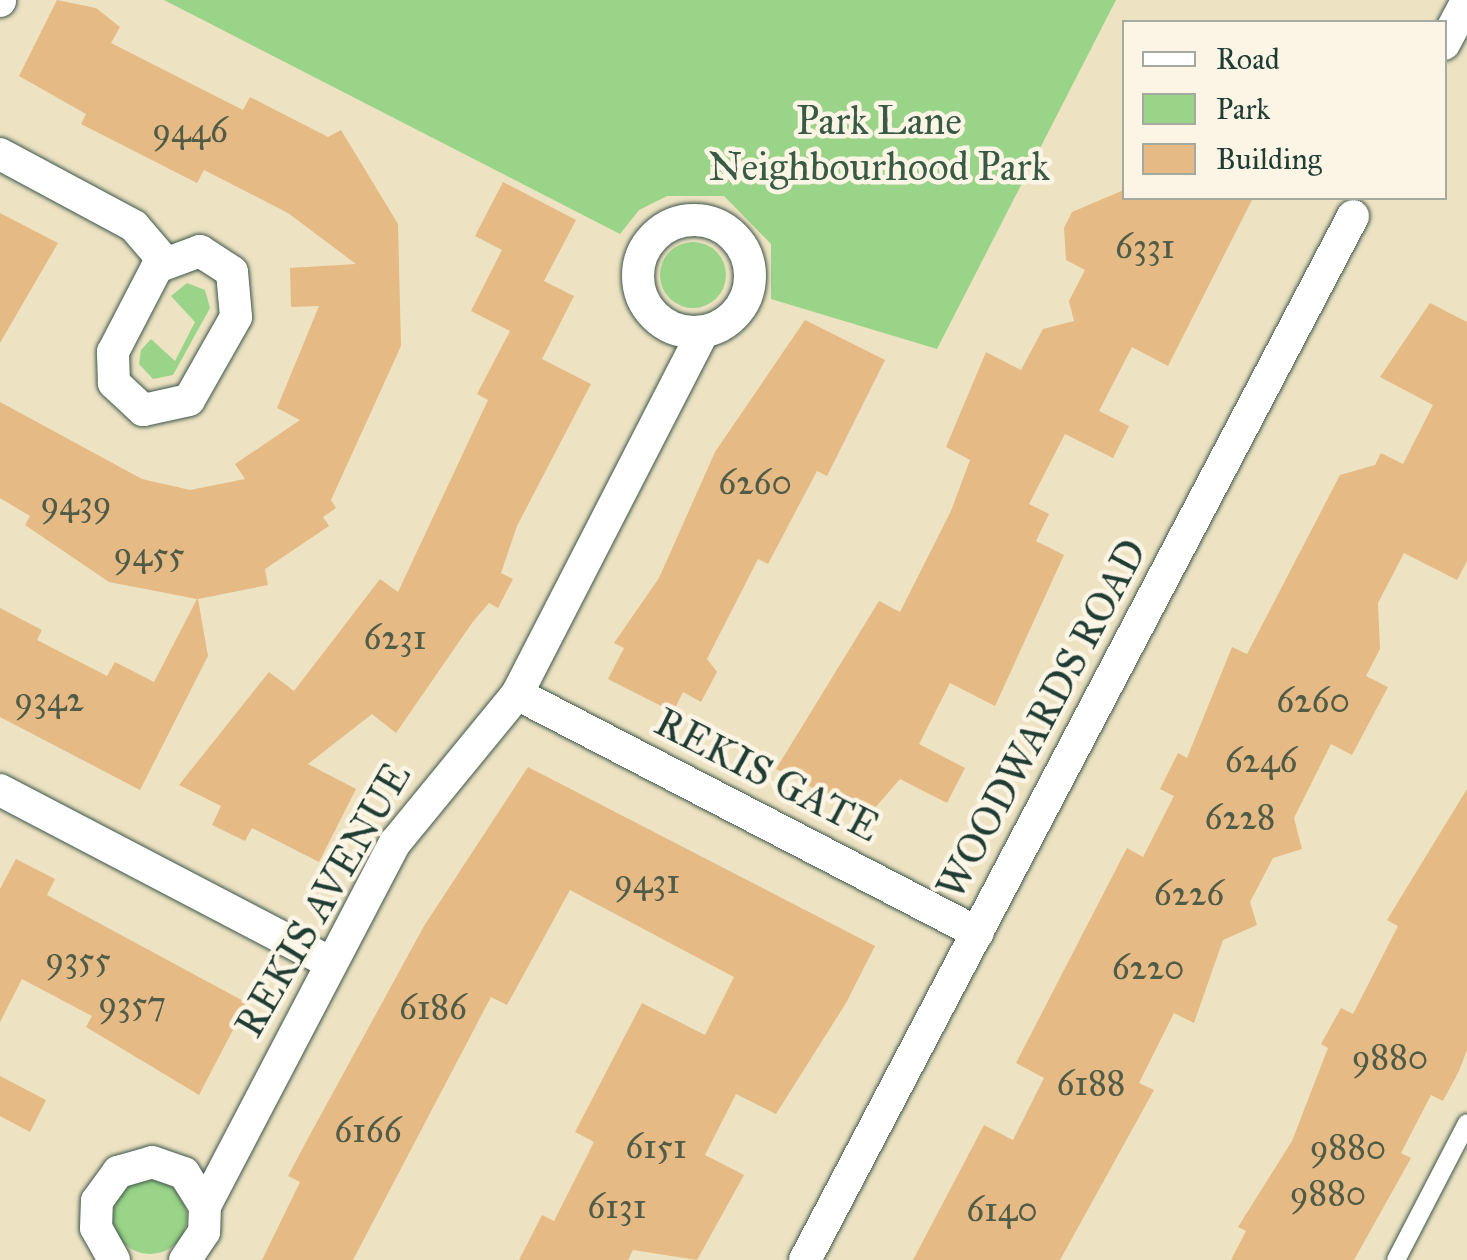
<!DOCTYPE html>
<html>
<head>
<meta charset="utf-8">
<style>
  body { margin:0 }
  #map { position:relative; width:1467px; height:1260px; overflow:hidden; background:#ede3c3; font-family:"IM FELL Great Primer",serif }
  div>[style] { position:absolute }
  .green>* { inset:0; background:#99d488 }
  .round { border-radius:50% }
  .building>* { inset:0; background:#e5ba85 }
  .roads { filter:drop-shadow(0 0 2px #3e5649) drop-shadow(0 0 2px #3e5649) }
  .lane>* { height:18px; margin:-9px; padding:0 9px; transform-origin:9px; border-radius:9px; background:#fff }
  .street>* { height:32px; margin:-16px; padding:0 16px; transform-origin:16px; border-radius:16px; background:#fff }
  .street>.ring { margin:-16px; padding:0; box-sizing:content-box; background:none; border:32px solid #fff; border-radius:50% }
  span { translate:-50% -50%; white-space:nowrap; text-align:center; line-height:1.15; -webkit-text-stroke:9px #fcf5e5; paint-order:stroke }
  .number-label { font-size:35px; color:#505c48 }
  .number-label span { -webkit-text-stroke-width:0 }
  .park-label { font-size:40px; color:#375b45 }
  .street-label { font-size:40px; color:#1f3d34 }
  .legend { position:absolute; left:1122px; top:20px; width:325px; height:180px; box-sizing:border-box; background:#fcf5e5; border:2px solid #a4ab9e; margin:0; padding:12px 18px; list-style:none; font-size:30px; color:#1f3d34 }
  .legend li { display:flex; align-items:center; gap:20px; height:50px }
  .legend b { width:50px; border:2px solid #a4ab9e }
</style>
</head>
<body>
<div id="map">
  <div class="green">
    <i style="clip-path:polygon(164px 0,1116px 0,937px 349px,771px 299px,771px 244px,724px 196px,667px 196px,639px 210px,620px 234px)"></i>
    <i class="round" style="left:660px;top:242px;width:66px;height:66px"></i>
    <i style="clip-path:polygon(187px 283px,205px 290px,210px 308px,173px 375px,153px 379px,139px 364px,141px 350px,151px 339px,175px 361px,195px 322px,171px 296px)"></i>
    <i class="round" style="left:113px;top:1180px;width:74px;height:74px"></i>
  </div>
  <div class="building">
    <i style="clip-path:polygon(57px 0,96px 8px,120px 27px,111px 43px,243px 110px,250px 97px,328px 137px,341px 130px,398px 224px,401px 346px,331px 500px,336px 508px,323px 517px,329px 526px,265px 569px,268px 585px,198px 599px,208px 656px,140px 790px,0 717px,0 608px,42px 630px,37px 640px,107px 676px,115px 662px,154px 682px,197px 599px,109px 582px,25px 525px,30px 516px,0 498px,0 402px,142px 479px,190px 490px,245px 479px,235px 464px,300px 420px,277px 408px,319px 306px,291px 307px,290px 268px,356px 264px,288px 213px,204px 170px,197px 183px,81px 124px,86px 114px,19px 76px)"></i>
    <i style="clip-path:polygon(503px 182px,576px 220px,544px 281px,574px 296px,542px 359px,591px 384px,517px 526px,501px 573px,513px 579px,498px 608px,489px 603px,472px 623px,396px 733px,372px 714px,308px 764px,356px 789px,319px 862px,252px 828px,245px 841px,212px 825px,221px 806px,179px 785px,269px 672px,294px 691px,380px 579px,398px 592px,488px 400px,477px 394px,510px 331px,471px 311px,502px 250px,475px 236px)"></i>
    <i style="clip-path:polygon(1124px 190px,1124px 198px,1253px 198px,1168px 366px,1132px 347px,1099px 411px,1129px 426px,1113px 458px,1065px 434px,1029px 504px,1049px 514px,1036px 541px,1064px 555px,995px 706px,950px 683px,919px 744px,965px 768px,947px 803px,900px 779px,868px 816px,776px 769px,879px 601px,900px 612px,951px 511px,970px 460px,946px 447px,986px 352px,1021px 370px,1043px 329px,1074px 321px,1069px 301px,1085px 270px,1066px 260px,1064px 228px,1072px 212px)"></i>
    <i style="clip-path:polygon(0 213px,58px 243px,0 343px)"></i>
    <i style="clip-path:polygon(1430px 303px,1467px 322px,1467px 561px,1457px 580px,1404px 553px,1378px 603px,1380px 649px,1366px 676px,1388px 687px,1352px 755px,1331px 744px,1294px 818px,1302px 849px,1273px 858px,1250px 902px,1257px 925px,1223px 940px,1194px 1023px,1174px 1013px,1139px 1083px,1154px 1090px,1060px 1260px,913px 1260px,984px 1125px,1013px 1140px,1044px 1078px,1016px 1063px,1127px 848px,1143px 857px,1174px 796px,1160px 789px,1178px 753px,1187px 758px,1232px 647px,1247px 654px,1340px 475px,1375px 465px,1381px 453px,1403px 464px,1433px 405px,1380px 377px)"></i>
    <i style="clip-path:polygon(805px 320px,885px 360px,827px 476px,817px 471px,768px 564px,758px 559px,707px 659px,717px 672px,701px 702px,683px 692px,673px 712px,608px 679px,624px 648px,614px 643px,659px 578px,715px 452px)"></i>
    <i style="clip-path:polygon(528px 767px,875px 946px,846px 1003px,776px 1114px,736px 1094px,705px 1155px,744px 1175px,697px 1260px,633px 1250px,628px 1260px,519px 1260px,542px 1215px,554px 1221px,594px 1142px,575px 1132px,642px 1003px,705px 1035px,734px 977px,570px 890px,507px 1005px,491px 997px,353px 1260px,262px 1260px,300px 1182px,288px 1176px,306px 1142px,424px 926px)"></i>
    <i style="clip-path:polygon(1467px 789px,1467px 1050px,1459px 1071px,1443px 1101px,1431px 1095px,1401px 1153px,1411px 1158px,1354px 1260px,1231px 1260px,1246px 1231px,1238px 1227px,1292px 1141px,1328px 1048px,1321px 1044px,1341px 1008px,1353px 1014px,1398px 926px,1387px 920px)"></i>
    <i style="clip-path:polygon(16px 859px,55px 879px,47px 895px,247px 1003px,199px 1095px,86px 1027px,92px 1016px,22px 979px,0 1022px,0 889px)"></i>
    <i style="clip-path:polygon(0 1076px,46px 1100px,30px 1132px,0 1116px)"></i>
  </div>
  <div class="roads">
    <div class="lane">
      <i style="left:1396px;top:1260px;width:154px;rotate:-62.6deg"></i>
    </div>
    <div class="street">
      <i style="left:0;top:1px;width:1px;rotate:-90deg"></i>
      <i style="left:1444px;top:44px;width:49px;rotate:-61.9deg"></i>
      <i style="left:0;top:154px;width:152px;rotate:28.2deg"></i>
      <i style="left:134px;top:226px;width:46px;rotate:49.4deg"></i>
      <i class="ring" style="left:638px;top:220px;width:80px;height:80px"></i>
      <i style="left:200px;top:251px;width:38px;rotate:33deg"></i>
      <i style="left:232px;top:272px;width:45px;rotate:84.9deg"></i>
      <i style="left:236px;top:317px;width:95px;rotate:119.5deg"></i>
      <i style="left:189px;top:400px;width:47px;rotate:167.7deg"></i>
      <i style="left:143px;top:410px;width:40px;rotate:-137deg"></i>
      <i style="left:114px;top:383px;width:31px;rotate:-92deg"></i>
      <i style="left:113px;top:352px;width:96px;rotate:-62.6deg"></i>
      <i style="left:157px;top:267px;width:46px;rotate:-20.4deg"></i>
      <i style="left:517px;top:694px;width:519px;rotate:27.4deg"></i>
      <i style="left:0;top:790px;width:371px;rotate:27.6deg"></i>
      <i style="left:205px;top:1206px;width:410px;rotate:-62.4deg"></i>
      <i style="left:395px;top:843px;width:193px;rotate:-50.7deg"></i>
      <i style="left:517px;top:694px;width:407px;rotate:-62.8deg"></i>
      <i style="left:114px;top:1260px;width:37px;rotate:-119deg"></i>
      <i style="left:96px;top:1228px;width:27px;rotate:-88deg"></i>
      <i style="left:97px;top:1201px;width:36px;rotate:-54deg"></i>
      <i style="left:118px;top:1172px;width:35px;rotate:-16deg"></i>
      <i style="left:152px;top:1162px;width:34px;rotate:19deg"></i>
      <i style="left:184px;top:1173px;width:39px;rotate:58deg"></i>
      <i style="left:205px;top:1206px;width:26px;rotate:92deg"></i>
      <i style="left:204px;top:1232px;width:34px;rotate:124deg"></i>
      <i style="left:805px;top:1260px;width:1179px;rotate:-62.3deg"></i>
    </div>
  </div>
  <div class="number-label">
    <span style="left:190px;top:131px">9446</span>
    <span style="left:1145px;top:247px">6331</span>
    <span style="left:755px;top:483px">6260</span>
    <span style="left:76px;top:504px">9439</span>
    <span style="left:149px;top:555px">9455</span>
    <span style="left:395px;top:638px">6231</span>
    <span style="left:49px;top:700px">9342</span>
    <span style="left:1313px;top:701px">6260</span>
    <span style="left:1261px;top:761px">6246</span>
    <span style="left:1240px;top:818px">6228</span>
    <span style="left:647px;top:882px">9431</span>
    <span style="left:1189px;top:894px">6226</span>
    <span style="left:78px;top:960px">9355</span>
    <span style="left:1148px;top:968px">6220</span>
    <span style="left:132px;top:1004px">9357</span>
    <span style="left:433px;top:1008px">6186</span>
    <span style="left:1390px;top:1058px">9880</span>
    <span style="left:1091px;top:1084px">6188</span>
    <span style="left:368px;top:1131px">6166</span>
    <span style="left:656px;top:1147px">6151</span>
    <span style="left:1348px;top:1148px">9880</span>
    <span style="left:1328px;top:1194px">9880</span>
    <span style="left:617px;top:1207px">6131</span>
    <span style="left:1002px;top:1210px">6140</span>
  </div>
  <div class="park-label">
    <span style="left:879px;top:144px">Park Lane<br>Neighbourhood Park</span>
  </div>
  <div class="street-label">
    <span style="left:1042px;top:719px;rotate:-62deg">WOODWARDS ROAD</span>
    <span style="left:767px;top:775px;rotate:27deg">REKIS GATE</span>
    <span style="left:323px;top:900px;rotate:-60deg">REKIS AVENUE</span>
  </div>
  <ul class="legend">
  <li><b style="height:12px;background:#fff"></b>Road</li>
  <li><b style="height:28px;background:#99d488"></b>Park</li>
  <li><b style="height:28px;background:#e5ba85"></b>Building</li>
  </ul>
</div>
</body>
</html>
